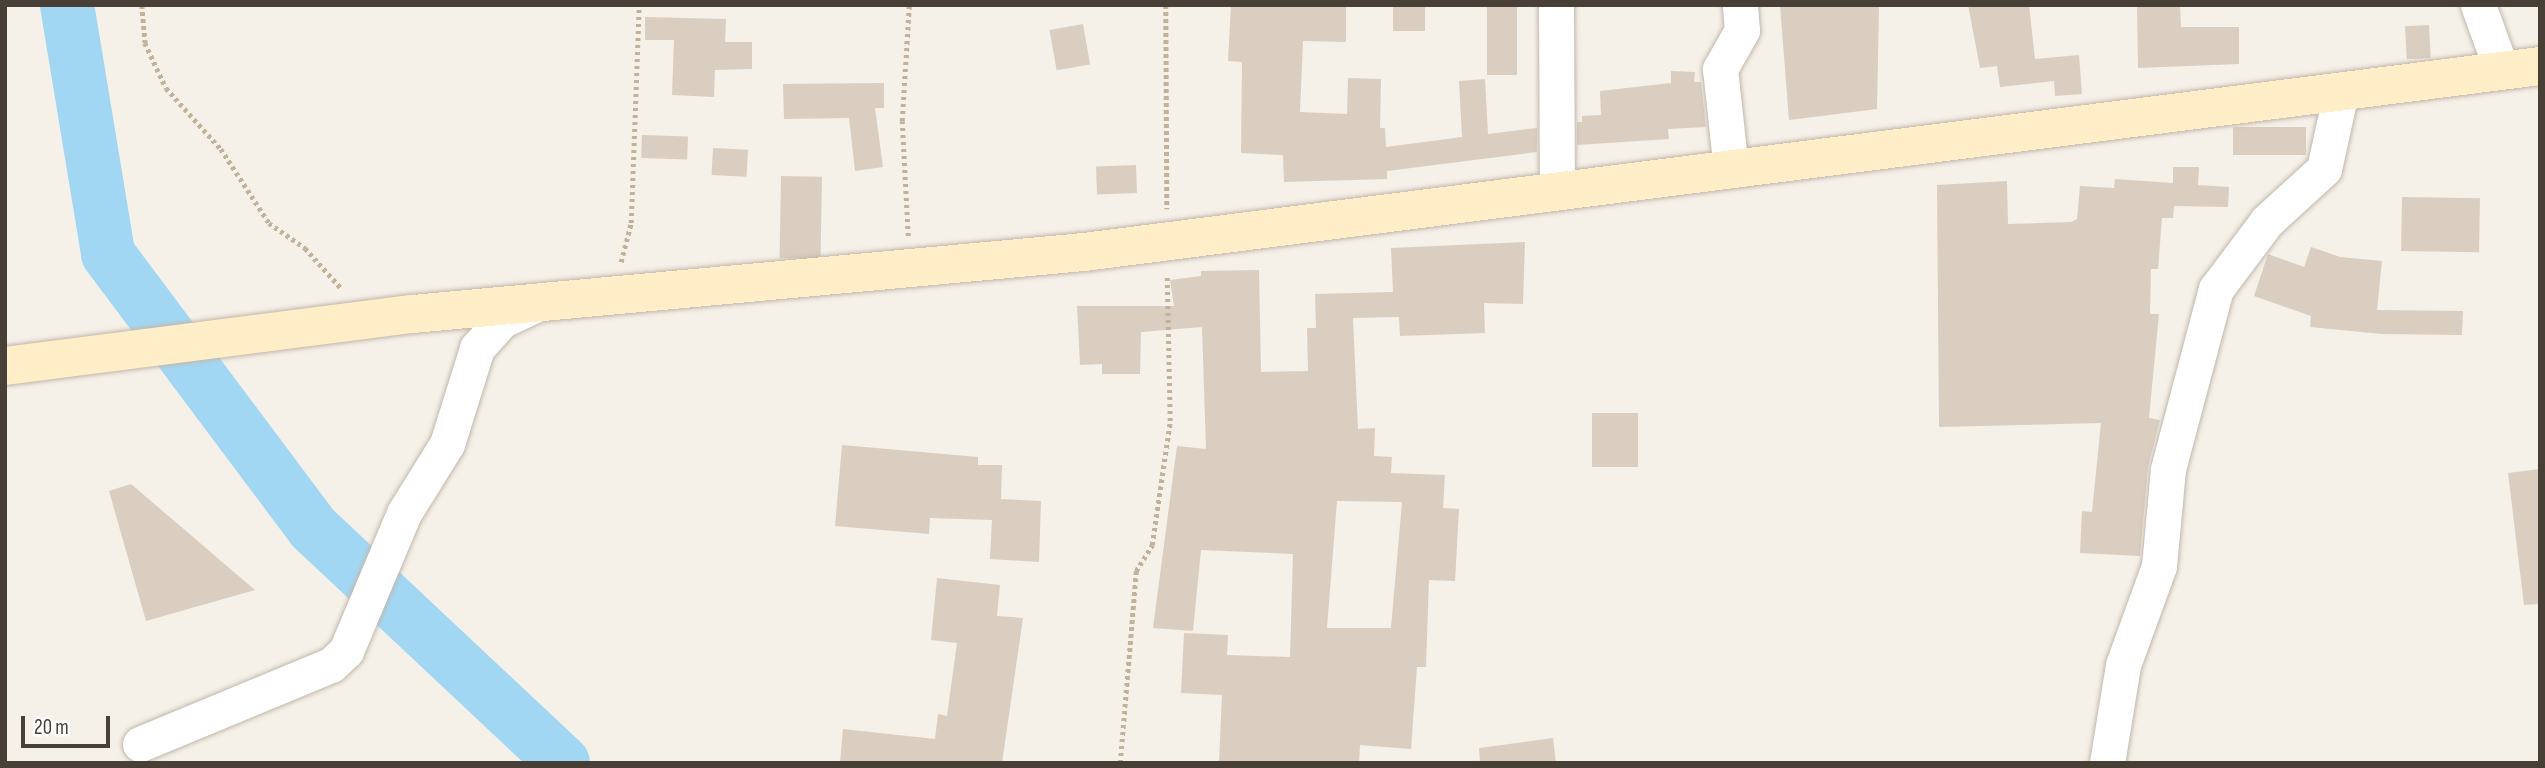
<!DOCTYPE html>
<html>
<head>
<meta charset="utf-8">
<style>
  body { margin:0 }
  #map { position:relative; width:2545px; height:768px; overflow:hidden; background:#f5f0e8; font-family:"Sofia Sans Condensed",sans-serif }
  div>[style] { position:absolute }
  .river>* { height:54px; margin:-27px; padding:0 27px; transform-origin:27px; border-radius:27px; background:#a2d7f4 }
  .building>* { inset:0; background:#dacec0; transform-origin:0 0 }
  .path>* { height:4.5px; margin-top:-2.25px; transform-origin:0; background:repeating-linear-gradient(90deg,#c3b29a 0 3.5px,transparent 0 7px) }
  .roads { filter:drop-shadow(0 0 2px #c1b7aa) drop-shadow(0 0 2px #c1b7aa) }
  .street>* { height:35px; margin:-17.5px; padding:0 17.5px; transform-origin:17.5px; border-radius:17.5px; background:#fff }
  .secondary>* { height:38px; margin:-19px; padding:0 19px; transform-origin:19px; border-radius:19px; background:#ffeec7 }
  span { translate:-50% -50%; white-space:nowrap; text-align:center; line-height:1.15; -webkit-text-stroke:5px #fff; paint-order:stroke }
  .frame { position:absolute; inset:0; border:7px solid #484036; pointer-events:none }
  .scale { position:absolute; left:21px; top:716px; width:89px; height:32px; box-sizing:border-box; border:4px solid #484036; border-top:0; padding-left:9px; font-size:21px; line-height:24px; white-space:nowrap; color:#484036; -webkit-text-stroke:5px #fff; paint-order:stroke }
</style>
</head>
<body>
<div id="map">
  <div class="river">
    <i style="left:67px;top:5px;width:252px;rotate:80.6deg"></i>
    <i style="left:108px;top:254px;width:342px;rotate:53.2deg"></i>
    <i style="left:313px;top:528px;width:343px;rotate:43.2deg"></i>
  </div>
  <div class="building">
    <i style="clip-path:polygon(1231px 5px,1346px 5px,1346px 42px,1303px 41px,1300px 112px,1347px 114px,1348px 78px,1381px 79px,1380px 128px,1385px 128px,1386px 147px,1462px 137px,1459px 81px,1485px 79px,1488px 134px,1537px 128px,1537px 152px,1387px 171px,1387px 179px,1284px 182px,1283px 155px,1241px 153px,1242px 62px,1228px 61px)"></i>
    <i style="left:1393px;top:5px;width:32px;height:26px"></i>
    <i style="left:1487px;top:5px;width:30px;height:70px"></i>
    <i style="clip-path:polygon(1780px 5px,1879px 5px,1877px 109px,1789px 120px)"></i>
    <i style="clip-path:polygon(1968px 5px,2029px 5px,2035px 59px,2079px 55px,2082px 94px,2055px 96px,2054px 81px,2000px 87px,1997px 66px,1980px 68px)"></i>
    <i style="clip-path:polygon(2137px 5px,2180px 5px,2181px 27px,2239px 27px,2239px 64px,2138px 68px)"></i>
    <i style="clip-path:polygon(645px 17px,726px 19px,725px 42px,752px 42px,752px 69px,715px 70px,714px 97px,672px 95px,674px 40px,645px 40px)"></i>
    <i style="left:1083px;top:24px;width:41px;height:34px;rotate:80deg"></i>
    <i style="left:2429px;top:25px;width:33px;height:24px;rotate:87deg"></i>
    <i style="clip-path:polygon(1671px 71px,1695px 72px,1694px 82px,1701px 82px,1706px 127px,1668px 129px,1669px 139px,1577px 145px,1577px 122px,1582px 122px,1582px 116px,1601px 115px,1600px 91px,1671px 83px)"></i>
    <i style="clip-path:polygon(884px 83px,884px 108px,875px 108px,883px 167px,855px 171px,849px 118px,784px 119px,783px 84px)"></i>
    <i style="left:2306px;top:127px;width:28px;height:73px;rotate:90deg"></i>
    <i style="left:642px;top:135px;width:46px;height:23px;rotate:2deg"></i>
    <i style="left:713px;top:148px;width:35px;height:27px;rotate:3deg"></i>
    <i style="left:1136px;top:165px;width:28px;height:40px;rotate:88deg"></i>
    <i style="clip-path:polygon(2173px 167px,2199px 167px,2198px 185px,2229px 187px,2228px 207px,2174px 206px,2173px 218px,2162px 218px,2158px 269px,2151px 269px,2150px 314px,2159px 314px,2149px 418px,2160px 420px,2148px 467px,2140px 556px,2080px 553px,2082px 511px,2092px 512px,2101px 423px,1939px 427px,1937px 185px,2007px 181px,2008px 224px,2071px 222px,2077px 219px,2080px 186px,2114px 188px,2115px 179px,2173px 183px)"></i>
    <i style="left:781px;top:176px;width:41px;height:82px;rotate:1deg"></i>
    <i style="left:2402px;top:197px;width:78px;height:54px;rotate:1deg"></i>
    <i style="clip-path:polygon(evenodd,1525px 242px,1523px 304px,1484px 303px,1485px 333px,1400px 336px,1399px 317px,1353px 318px,1358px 429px,1375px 428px,1374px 456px,1392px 457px,1391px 473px,1445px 475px,1443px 508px,1459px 509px,1455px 581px,1429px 580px,1426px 667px,1417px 667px,1411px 749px,1360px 745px,1359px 763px,1219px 763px,1222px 695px,1181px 693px,1184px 633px,1228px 635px,1227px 655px,1290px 657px,1293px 554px,1201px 550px,1193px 631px,1153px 628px,1177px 446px,1206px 449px,1202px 327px,1141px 332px,1140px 374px,1102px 374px,1102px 364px,1080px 365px,1077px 306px,1174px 306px,1170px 280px,1201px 276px,1201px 271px,1259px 270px,1261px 372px,1308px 371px,1307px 328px,1316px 328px,1315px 294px,1393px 292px,1391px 248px,1525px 242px,1337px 501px,1402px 502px,1391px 628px,1327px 628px,1337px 501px)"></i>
    <i style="clip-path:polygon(2311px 247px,2340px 257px,2382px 261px,2377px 310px,2463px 311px,2462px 335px,2382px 334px,2310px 327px,2311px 316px,2254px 296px,2268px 254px,2304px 267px)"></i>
    <i style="left:1592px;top:413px;width:46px;height:54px"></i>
    <i style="clip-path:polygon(842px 445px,978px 457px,978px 465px,1002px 465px,1001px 499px,1041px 501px,1039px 562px,990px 559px,992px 520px,930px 518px,929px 534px,835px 526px)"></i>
    <i style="clip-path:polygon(2540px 469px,2540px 604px,2524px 605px,2508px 473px)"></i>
    <i style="clip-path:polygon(131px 484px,255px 590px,146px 621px,109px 491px)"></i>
    <i style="clip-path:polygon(937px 578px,1000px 585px,997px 616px,1023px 618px,1002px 763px,840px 763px,843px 729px,935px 739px,938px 714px,947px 716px,957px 643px,931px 640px)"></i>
    <i style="clip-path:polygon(1553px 738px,1556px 763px,1480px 763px,1479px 748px)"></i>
  </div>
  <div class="path">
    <i style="left:142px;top:5px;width:38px;rotate:85deg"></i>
    <i style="left:145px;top:43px;width:50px;rotate:65deg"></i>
    <i style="left:166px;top:88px;width:82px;rotate:48deg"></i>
    <i style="left:221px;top:149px;width:88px;rotate:57deg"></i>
    <i style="left:269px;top:223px;width:44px;rotate:34.8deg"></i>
    <i style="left:305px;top:248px;width:54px;rotate:48deg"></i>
    <i style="left:1166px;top:5px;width:204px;rotate:89.7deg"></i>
    <i style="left:908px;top:236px;width:115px;rotate:-93deg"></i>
    <i style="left:902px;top:121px;width:116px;rotate:-86.5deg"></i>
    <i style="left:621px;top:262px;width:40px;rotate:-75.6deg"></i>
    <i style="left:631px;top:223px;width:218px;rotate:-87.9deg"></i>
    <i style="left:1120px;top:763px;width:193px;rotate:-85.2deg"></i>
    <i style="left:1136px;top:571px;width:31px;rotate:-58deg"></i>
    <i style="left:1152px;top:545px;width:125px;rotate:-81.7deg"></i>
    <i style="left:1170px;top:421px;width:147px;rotate:-91.2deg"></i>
  </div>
  <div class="roads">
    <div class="street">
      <i style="left:1556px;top:5px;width:187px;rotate:89.7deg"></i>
      <i style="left:2478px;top:5px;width:70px;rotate:70deg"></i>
      <i style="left:1731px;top:170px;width:102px;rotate:-96.2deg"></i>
      <i style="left:1720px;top:69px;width:45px;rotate:-60.6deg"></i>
      <i style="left:1742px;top:30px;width:25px;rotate:-95deg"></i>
      <i style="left:140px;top:744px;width:207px;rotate:-22.5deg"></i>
      <i style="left:331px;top:665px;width:21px;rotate:-43deg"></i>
      <i style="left:346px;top:651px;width:150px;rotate:-67.2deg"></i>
      <i style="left:404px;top:513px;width:81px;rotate:-58.1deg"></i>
      <i style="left:447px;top:444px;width:101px;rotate:-72.6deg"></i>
      <i style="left:477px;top:348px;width:36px;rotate:-48deg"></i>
      <i style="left:501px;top:321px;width:42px;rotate:-25.3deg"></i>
      <i style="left:2107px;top:763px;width:99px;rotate:-80.7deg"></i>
      <i style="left:2123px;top:665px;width:105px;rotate:-70deg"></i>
      <i style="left:2159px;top:566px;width:97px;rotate:-84.7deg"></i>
      <i style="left:2168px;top:469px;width:186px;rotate:-75.1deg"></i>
      <i style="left:2216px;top:289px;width:85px;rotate:-53.1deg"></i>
      <i style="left:2267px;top:221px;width:77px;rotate:-42.4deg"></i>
      <i style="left:2324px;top:169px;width:79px;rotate:-77.6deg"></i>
    </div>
    <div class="secondary">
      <i style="left:5px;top:366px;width:411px;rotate:-7.3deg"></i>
      <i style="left:413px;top:314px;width:674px;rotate:-5.28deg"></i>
      <i style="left:1084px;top:252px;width:1468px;rotate:-7.28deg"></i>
    </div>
  </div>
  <div class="frame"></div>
  <div class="scale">20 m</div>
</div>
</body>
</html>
